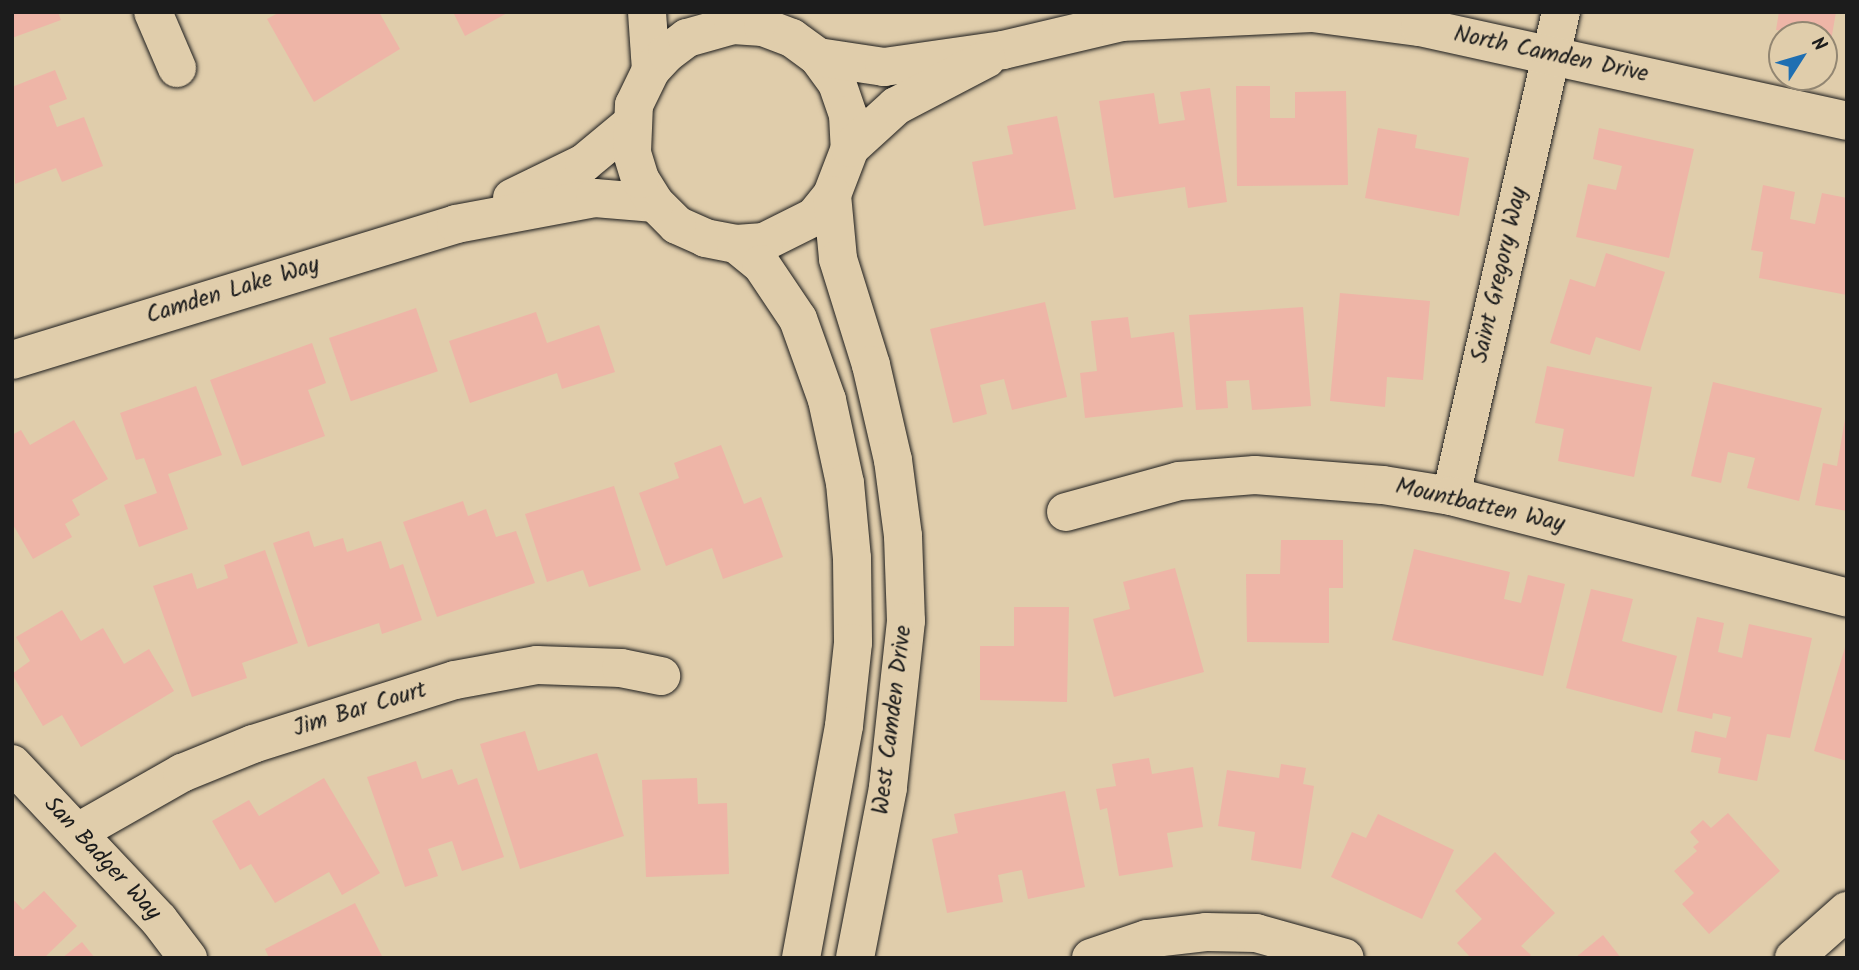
<!DOCTYPE html>
<html>
<head>
<meta charset="utf-8">
<style>
  body { margin:0 }
  #map { position:relative; width:1859px; height:970px; overflow:hidden; background:#e0cdab; font-family:Kalam,sans-serif }
  div>[style] { position:absolute }
  .building>* { inset:0; background:#eeb5a7; transform-origin:0 0 }
  .roads { filter:drop-shadow(0 0 2px #1c1c1c) drop-shadow(0 0 2px #1c1c1c) }
  .street>* { height:38px; margin:-19px; padding:0 19px; transform-origin:19px; border-radius:19px; background:#e0cdab }
  .secondary>* { height:38px; margin:-19px; padding:0 19px; transform-origin:19px; border-radius:19px; background:#e0cdab }
  span { translate:-50% -50%; white-space:nowrap; text-align:center; line-height:1.15; -webkit-text-stroke:6px #e0cdab; paint-order:stroke }
  .street-label { font-size:23px; color:#1c1c1c }
  .frame { position:absolute; inset:0; border:14px solid #1c1c1c; pointer-events:none }
  .north { position:absolute; left:1768px; top:21px; width:70px; height:70px; box-sizing:border-box; background:#e0cdab; border:2px solid #928672; border-radius:50%; rotate:53deg; font-size:19px; font-weight:700; line-height:28px; text-align:center; color:#1c1c1c }
  .north::after { content:''; display:block; margin:auto; width:24px; height:32px; background:#1f6fb2; clip-path:polygon(50% 0,100% 100%,50% 72%,0 100%) }
</style>
</head>
<body>
<div id="map">
  <div class="building">
    <i style="clip-path:polygon(12px 12px,58px 12px,61px 20px,12px 38px)"></i>
    <i style="clip-path:polygon(280px 12px,379px 12px,400px 49px,314px 102px,267px 19px)"></i>
    <i style="clip-path:polygon(453px 12px,509px 12px,465px 36px)"></i>
    <i style="clip-path:polygon(1779px 12px,1836px 12px,1831px 41px,1824px 35px,1776px 30px)"></i>
    <i style="clip-path:polygon(55px 70px,67px 99px,49px 106px,57px 127px,84px 117px,103px 166px,62px 182px,56px 168px,15px 184px,12px 87px)"></i>
    <i style="clip-path:polygon(1236px 86px,1270px 86px,1270px 118px,1295px 118px,1295px 92px,1346px 91px,1348px 185px,1237px 186px)"></i>
    <i style="clip-path:polygon(1210px 88px,1227px 202px,1188px 208px,1185px 187px,1114px 198px,1099px 101px,1154px 93px,1159px 124px,1185px 120px,1180px 92px)"></i>
    <i style="clip-path:polygon(1057px 116px,1076px 209px,984px 226px,972px 162px,1013px 154px,1007px 126px)"></i>
    <i style="clip-path:polygon(1378px 128px,1417px 135px,1415px 148px,1469px 158px,1459px 216px,1365px 198px)"></i>
    <i style="clip-path:polygon(1599px 128px,1694px 149px,1669px 258px,1576px 237px,1588px 184px,1616px 190px,1622px 166px,1593px 159px)"></i>
    <i style="clip-path:polygon(1763px 185px,1795px 192px,1790px 219px,1815px 224px,1822px 193px,1847px 198px,1847px 295px,1759px 278px,1763px 252px,1751px 250px)"></i>
    <i style="clip-path:polygon(1606px 253px,1665px 272px,1640px 351px,1596px 337px,1590px 355px,1550px 343px,1570px 279px,1595px 287px)"></i>
    <i style="clip-path:polygon(1340px 293px,1430px 301px,1423px 380px,1387px 377px,1385px 407px,1330px 401px)"></i>
    <i style="clip-path:polygon(1045px 302px,1067px 397px,1012px 410px,1004px 379px,980px 385px,987px 414px,953px 423px,930px 329px)"></i>
    <i style="clip-path:polygon(1303px 307px,1311px 406px,1252px 410px,1249px 380px,1226px 381px,1228px 408px,1196px 410px,1189px 315px)"></i>
    <i style="left:416px;top:308px;width:67px;height:92px;rotate:71deg"></i>
    <i style="clip-path:polygon(536px 312px,547px 343px,599px 325px,615px 372px,562px 389px,557px 373px,470px 403px,449px 341px)"></i>
    <i style="clip-path:polygon(1128px 317px,1131px 338px,1174px 332px,1183px 407px,1085px 418px,1080px 373px,1097px 371px,1091px 321px)"></i>
    <i style="clip-path:polygon(312px 343px,326px 383px,308px 390px,325px 436px,242px 466px,210px 380px)"></i>
    <i style="clip-path:polygon(1547px 366px,1652px 387px,1634px 477px,1558px 461px,1564px 429px,1535px 423px)"></i>
    <i style="clip-path:polygon(1713px 382px,1822px 408px,1799px 501px,1747px 488px,1755px 458px,1728px 452px,1721px 483px,1691px 476px)"></i>
    <i style="clip-path:polygon(196px 386px,222px 455px,168px 474px,188px 529px,139px 547px,124px 505px,157px 493px,144px 458px,136px 460px,120px 413px)"></i>
    <i style="clip-path:polygon(1845px 419px,1847px 419px,1847px 511px,1815px 505px,1823px 463px,1837px 466px)"></i>
    <i style="clip-path:polygon(74px 420px,108px 479px,72px 500px,80px 515px,65px 524px,72px 537px,33px 559px,12px 523px,12px 435px,21px 430px,30px 445px)"></i>
    <i style="clip-path:polygon(721px 445px,744px 504px,761px 497px,783px 557px,723px 579px,712px 548px,666px 566px,639px 493px,679px 478px,674px 463px)"></i>
    <i style="clip-path:polygon(614px 486px,641px 570px,589px 587px,583px 570px,547px 582px,525px 514px)"></i>
    <i style="clip-path:polygon(463px 501px,468px 516px,486px 509px,496px 537px,516px 531px,535px 583px,437px 617px,403px 522px)"></i>
    <i style="clip-path:polygon(309px 531px,314px 547px,343px 538px,347px 552px,381px 541px,390px 569px,403px 564px,422px 620px,382px 634px,379px 623px,308px 647px,273px 543px)"></i>
    <i style="clip-path:polygon(1281px 540px,1343px 540px,1343px 588px,1329px 588px,1329px 643px,1247px 642px,1246px 574px,1280px 574px)"></i>
    <i style="clip-path:polygon(1414px 549px,1510px 572px,1504px 599px,1521px 603px,1528px 575px,1565px 584px,1543px 676px,1392px 640px)"></i>
    <i style="clip-path:polygon(265px 550px,298px 643px,242px 663px,247px 678px,192px 697px,153px 586px,192px 573px,197px 589px,228px 578px,224px 565px)"></i>
    <i style="clip-path:polygon(1175px 568px,1204px 672px,1114px 697px,1093px 619px,1130px 609px,1123px 582px)"></i>
    <i style="clip-path:polygon(1591px 589px,1633px 599px,1622px 641px,1677px 656px,1662px 713px,1566px 688px)"></i>
    <i style="clip-path:polygon(1014px 607px,1069px 607px,1067px 702px,980px 700px,980px 646px,1014px 646px)"></i>
    <i style="clip-path:polygon(62px 610px,81px 641px,103px 628px,124px 664px,149px 649px,174px 691px,81px 747px,62px 715px,43px 726px,12px 674px,30px 661px,16px 637px)"></i>
    <i style="clip-path:polygon(1697px 617px,1724px 623px,1718px 652px,1742px 658px,1749px 624px,1812px 638px,1790px 738px,1767px 734px,1757px 781px,1718px 773px,1721px 758px,1691px 752px,1695px 731px,1726px 738px,1731px 717px,1713px 713px,1712px 719px,1677px 711px)"></i>
    <i style="clip-path:polygon(1846px 644px,1847px 644px,1847px 761px,1814px 751px)"></i>
    <i style="clip-path:polygon(525px 731px,538px 771px,597px 753px,624px 836px,520px 869px,480px 744px)"></i>
    <i style="clip-path:polygon(1149px 758px,1152px 774px,1193px 767px,1203px 827px,1167px 833px,1173px 867px,1119px 876px,1107px 808px,1100px 810px,1096px 789px,1116px 786px,1112px 764px)"></i>
    <i style="clip-path:polygon(416px 761px,422px 779px,452px 769px,458px 785px,477px 778px,504px 857px,462px 871px,452px 841px,428px 849px,438px 876px,405px 887px,367px 777px)"></i>
    <i style="clip-path:polygon(1281px 764px,1306px 768px,1303px 784px,1314px 786px,1301px 869px,1251px 860px,1255px 832px,1218px 826px,1227px 770px,1279px 778px)"></i>
    <i style="clip-path:polygon(324px 778px,380px 873px,342px 895px,329px 872px,275px 903px,251px 864px,240px 870px,212px 821px,249px 800px,259px 816px)"></i>
    <i style="clip-path:polygon(697px 778px,698px 804px,727px 803px,729px 874px,646px 877px,642px 780px)"></i>
    <i style="clip-path:polygon(1065px 791px,1085px 887px,1028px 899px,1022px 870px,998px 875px,1003px 902px,947px 913px,932px 839px,958px 833px,954px 814px)"></i>
    <i style="clip-path:polygon(1728px 813px,1780px 871px,1709px 934px,1682px 904px,1694px 893px,1674px 871px,1697px 851px,1693px 847px,1699px 842px,1690px 832px,1703px 820px,1711px 828px)"></i>
    <i style="clip-path:polygon(1378px 814px,1454px 850px,1422px 919px,1331px 877px,1352px 832px,1366px 838px)"></i>
    <i style="clip-path:polygon(1495px 852px,1555px 913px,1521px 946px,1531px 955px,1528px 958px,1471px 958px,1457px 943px,1482px 919px,1455px 891px)"></i>
    <i style="clip-path:polygon(44px 891px,77px 926px,44px 958px,12px 958px,12px 898px,23px 910px)"></i>
    <i style="clip-path:polygon(355px 903px,383px 958px,269px 958px,265px 949px)"></i>
    <i style="clip-path:polygon(1603px 935px,1621px 958px,1575px 958px)"></i>
    <i style="clip-path:polygon(82px 942px,95px 958px,62px 958px)"></i>
  </div>
  <div class="roads">
    <div class="street">
      <i style="left:153px;top:12px;width:61px;rotate:66.8deg"></i>
      <i style="left:512px;top:198px;width:80px;rotate:-25.9deg"></i>
      <i style="left:584px;top:163px;width:61px;rotate:-39.7deg"></i>
      <i style="left:12px;top:360px;width:464px;rotate:-17deg"></i>
      <i style="left:456px;top:224px;width:141px;rotate:-10.6deg"></i>
      <i style="left:595px;top:198px;width:60px;rotate:4.8deg"></i>
      <i style="left:1451px;top:496px;width:496px;rotate:-77.2deg"></i>
      <i style="left:1066px;top:512px;width:117px;rotate:-15.3deg"></i>
      <i style="left:1179px;top:481px;width:76px;rotate:-4.5deg"></i>
      <i style="left:1255px;top:475px;width:128px;rotate:4.5deg"></i>
      <i style="left:1383px;top:485px;width:69px;rotate:9.2deg"></i>
      <i style="left:1451px;top:496px;width:409px;rotate:14.4deg"></i>
      <i style="left:12px;top:764px;width:214px;rotate:46.7deg"></i>
      <i style="left:159px;top:920px;width:48px;rotate:52.7deg"></i>
      <i style="left:78px;top:832px;width:120px;rotate:-29.6deg"></i>
      <i style="left:182px;top:773px;width:77px;rotate:-22.2deg"></i>
      <i style="left:253px;top:744px;width:212px;rotate:-17.6deg"></i>
      <i style="left:455px;top:680px;width:83px;rotate:-10.4deg"></i>
      <i style="left:537px;top:665px;width:84px;rotate:2deg"></i>
      <i style="left:621px;top:668px;width:41px;rotate:11.3deg"></i>
      <i style="left:1091px;top:958px;width:59px;rotate:-18.7deg"></i>
      <i style="left:1147px;top:939px;width:59px;rotate:-6.8deg"></i>
      <i style="left:1206px;top:932px;width:50px;rotate:1.1deg"></i>
      <i style="left:1256px;top:933px;width:92px;rotate:15.7deg"></i>
      <i style="left:1794px;top:958px;width:71px;rotate:-41.6deg"></i>
    </div>
    <div class="secondary">
      <i style="left:647px;top:12px;width:58px;rotate:86.1deg"></i>
      <i style="left:818px;top:57px;width:32px;rotate:54deg"></i>
      <i style="left:837px;top:83px;width:34px;rotate:71deg"></i>
      <i style="left:848px;top:115px;width:33px;rotate:87deg"></i>
      <i style="left:850px;top:148px;width:50px;rotate:111deg"></i>
      <i style="left:832px;top:195px;width:28px;rotate:129deg"></i>
      <i style="left:814px;top:217px;width:56px;rotate:153.4deg"></i>
      <i style="left:764px;top:242px;width:28px;rotate:176deg"></i>
      <i style="left:736px;top:244px;width:31px;rotate:-169deg"></i>
      <i style="left:706px;top:238px;width:32px;rotate:-156deg"></i>
      <i style="left:677px;top:225px;width:31px;rotate:-135deg"></i>
      <i style="left:655px;top:203px;width:28px;rotate:-122deg"></i>
      <i style="left:640px;top:179px;width:28px;rotate:-107deg"></i>
      <i style="left:632px;top:152px;width:47px;rotate:-87.6deg"></i>
      <i style="left:634px;top:105px;width:39px;rotate:-64deg"></i>
      <i style="left:651px;top:70px;width:23px;rotate:-47deg"></i>
      <i style="left:667px;top:53px;width:25px;rotate:-37deg"></i>
      <i style="left:687px;top:38px;width:48px;rotate:-15.8deg"></i>
      <i style="left:733px;top:25px;width:30px;rotate:4deg"></i>
      <i style="left:763px;top:27px;width:31px;rotate:21deg"></i>
      <i style="left:792px;top:38px;width:32px;rotate:36deg"></i>
      <i style="left:818px;top:57px;width:67px;rotate:8.6deg"></i>
      <i style="left:884px;top:67px;width:120px;rotate:-8.1deg"></i>
      <i style="left:1003px;top:50px;width:121px;rotate:-13.3deg"></i>
      <i style="left:1121px;top:22px;width:191px;rotate:-2.7deg"></i>
      <i style="left:1312px;top:13px;width:109px;rotate:7.4deg"></i>
      <i style="left:1420px;top:27px;width:437px;rotate:12.4deg"></i>
      <i style="left:850px;top:148px;width:62px;rotate:-42.4deg"></i>
      <i style="left:896px;top:106px;width:102px;rotate:-27.6deg"></i>
      <i style="left:832px;top:195px;width:64px;rotate:84.6deg"></i>
      <i style="left:838px;top:259px;width:111px;rotate:72.7deg"></i>
      <i style="left:871px;top:365px;width:98px;rotate:77deg"></i>
      <i style="left:893px;top:460px;width:77px;rotate:82.5deg"></i>
      <i style="left:903px;top:536px;width:85px;rotate:88deg"></i>
      <i style="left:906px;top:621px;width:168px;rotate:96.2deg"></i>
      <i style="left:888px;top:788px;width:173px;rotate:101deg"></i>
      <i style="left:736px;top:244px;width:32px;rotate:39deg"></i>
      <i style="left:761px;top:264px;width:66px;rotate:56.1deg"></i>
      <i style="left:798px;top:319px;width:86px;rotate:70.3deg"></i>
      <i style="left:827px;top:400px;width:85px;rotate:77.8deg"></i>
      <i style="left:845px;top:483px;width:75px;rotate:84.7deg"></i>
      <i style="left:852px;top:558px;width:85px;rotate:89.3deg"></i>
      <i style="left:853px;top:643px;width:83px;rotate:96.2deg"></i>
      <i style="left:844px;top:726px;width:236px;rotate:100.5deg"></i>
    </div>
  </div>
  <div class="street-label">
    <span style="left:1551px;top:55px;rotate:12deg">North Camden Drive</span>
    <span style="left:1500px;top:275px;rotate:-77deg">Saint Gregory Way</span>
    <span style="left:233px;top:291px;rotate:-17deg">Camden Lake Way</span>
    <span style="left:1480px;top:506px;rotate:13deg">Mountbatten Way</span>
    <span style="left:360px;top:710px;rotate:-17deg">Jim Bar Court</span>
    <span style="left:893px;top:720px;rotate:-83deg">West Camden Drive</span>
    <span style="left:102px;top:859px;rotate:47deg">San Badger Way</span>
  </div>
  <div class="frame"></div>
  <div class="north">N</div>
</div>
</body>
</html>
